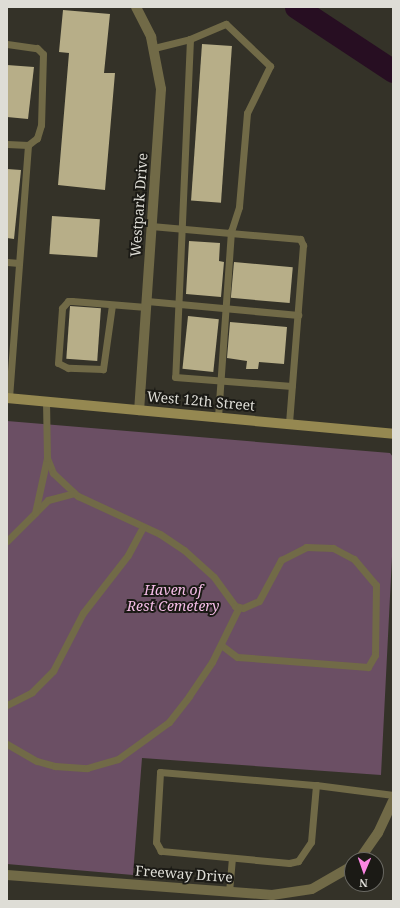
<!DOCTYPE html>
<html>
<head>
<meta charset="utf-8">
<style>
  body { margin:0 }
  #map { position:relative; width:400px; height:908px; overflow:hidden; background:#343228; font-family:"Noto Serif",serif }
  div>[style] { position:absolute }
  .green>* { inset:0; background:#6b4f64 }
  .river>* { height:23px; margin:-11.5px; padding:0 11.5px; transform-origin:11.5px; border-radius:11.5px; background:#270e22 }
  .building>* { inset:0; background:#b7ae88; transform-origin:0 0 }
  .lane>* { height:7px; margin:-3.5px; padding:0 3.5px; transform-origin:3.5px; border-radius:3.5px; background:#716a47 }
  .street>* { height:10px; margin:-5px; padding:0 5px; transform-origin:5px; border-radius:5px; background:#716a47 }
  .secondary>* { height:10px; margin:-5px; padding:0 5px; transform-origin:5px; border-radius:5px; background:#958851 }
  span { translate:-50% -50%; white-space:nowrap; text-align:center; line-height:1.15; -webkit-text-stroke:4px #1b1a15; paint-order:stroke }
  .street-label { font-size:14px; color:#deddd6 }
  .park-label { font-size:14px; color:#f5bde7; font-style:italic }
  .frame { position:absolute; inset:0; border:8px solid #deddd6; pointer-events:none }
  .north { position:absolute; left:344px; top:852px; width:40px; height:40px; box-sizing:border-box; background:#1b1a15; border:1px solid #696862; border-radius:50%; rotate:182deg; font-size:11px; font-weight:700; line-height:16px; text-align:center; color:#deddd6 }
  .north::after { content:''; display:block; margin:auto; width:14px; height:18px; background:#fc86e4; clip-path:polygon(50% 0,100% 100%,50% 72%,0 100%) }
</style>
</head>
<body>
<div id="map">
  <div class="green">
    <i style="clip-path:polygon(7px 421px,390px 453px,393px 457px,393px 537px,381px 775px,142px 758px,133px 875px,7px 864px)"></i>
  </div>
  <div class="river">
    <i style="left:296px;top:7px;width:116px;rotate:33.4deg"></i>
  </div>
  <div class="building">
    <i style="clip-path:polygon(63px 10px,110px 14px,104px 73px,115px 73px,105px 190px,58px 185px,69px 53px,59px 52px)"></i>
    <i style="left:202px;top:44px;width:30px;height:157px;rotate:4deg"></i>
    <i style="clip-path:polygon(7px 65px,34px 67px,28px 119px,7px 117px)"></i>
    <i style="clip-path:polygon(7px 169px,21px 170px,14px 239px,7px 238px)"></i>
    <i style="left:52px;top:216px;width:48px;height:38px;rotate:4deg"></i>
    <i style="clip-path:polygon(189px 241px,220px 243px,219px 261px,224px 262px,221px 297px,186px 294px)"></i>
    <i style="left:234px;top:262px;width:59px;height:36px;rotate:5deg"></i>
    <i style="left:70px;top:306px;width:31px;height:53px;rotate:4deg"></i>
    <i style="left:188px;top:316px;width:31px;height:53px;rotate:6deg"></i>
    <i style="clip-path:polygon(230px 322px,287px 327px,284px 364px,259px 362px,258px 369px,246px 369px,247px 361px,227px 358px)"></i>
  </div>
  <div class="lane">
    <i style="left:190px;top:39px;width:39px;rotate:-23deg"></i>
    <i style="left:226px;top:24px;width:61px;rotate:43.7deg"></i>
    <i style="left:270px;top:66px;width:52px;rotate:116.1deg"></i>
    <i style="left:247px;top:113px;width:94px;rotate:94.9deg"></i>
    <i style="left:239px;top:207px;width:25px;rotate:108deg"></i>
    <i style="left:231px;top:231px;width:186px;rotate:94deg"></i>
    <i style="left:7px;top:44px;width:30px;rotate:8deg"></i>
    <i style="left:37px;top:48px;width:8px;rotate:45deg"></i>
    <i style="left:43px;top:54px;width:71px;rotate:91.6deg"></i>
    <i style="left:41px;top:125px;width:14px;rotate:107deg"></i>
    <i style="left:37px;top:138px;width:11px;rotate:142deg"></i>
    <i style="left:154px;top:48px;width:37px;rotate:-14deg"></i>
    <i style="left:190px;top:39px;width:338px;rotate:92.5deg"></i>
    <i style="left:175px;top:377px;width:117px;rotate:4.4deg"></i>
    <i style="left:7px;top:144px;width:21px;rotate:3deg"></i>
    <i style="left:28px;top:145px;width:254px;rotate:94.3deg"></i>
    <i style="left:151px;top:226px;width:150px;rotate:5deg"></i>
    <i style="left:300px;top:239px;width:7px;rotate:63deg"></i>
    <i style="left:303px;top:245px;width:180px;rotate:94.5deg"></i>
    <i style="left:7px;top:262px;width:12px;rotate:5deg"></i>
    <i style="left:147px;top:301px;width:152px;rotate:5.3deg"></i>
    <i style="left:112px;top:305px;width:65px;rotate:98deg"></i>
    <i style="left:103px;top:369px;width:35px;rotate:-178deg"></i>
    <i style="left:68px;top:368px;width:11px;rotate:-153deg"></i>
    <i style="left:58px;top:363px;width:55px;rotate:-85.8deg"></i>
    <i style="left:62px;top:308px;width:9px;rotate:-49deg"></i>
    <i style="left:68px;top:301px;width:4px"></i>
    <i style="left:72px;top:301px;width:74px;rotate:4.6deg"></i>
    <i style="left:47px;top:458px;width:16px;rotate:68deg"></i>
    <i style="left:53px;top:473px;width:34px;rotate:43deg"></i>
    <i style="left:78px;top:496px;width:90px;rotate:24.9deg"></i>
    <i style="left:160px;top:534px;width:29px;rotate:34deg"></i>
    <i style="left:184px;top:550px;width:40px;rotate:42deg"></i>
    <i style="left:214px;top:577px;width:36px;rotate:54deg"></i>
    <i style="left:235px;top:606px;width:8px;rotate:14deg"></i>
    <i style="left:243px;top:608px;width:17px;rotate:-24deg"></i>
    <i style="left:259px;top:601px;width:47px;rotate:-61.8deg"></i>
    <i style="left:281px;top:560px;width:28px;rotate:-27deg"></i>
    <i style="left:306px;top:547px;width:27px;rotate:2deg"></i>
    <i style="left:333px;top:548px;width:24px;rotate:28deg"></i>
    <i style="left:354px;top:559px;width:34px;rotate:50deg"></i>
    <i style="left:376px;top:585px;width:70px;rotate:90.8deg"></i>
    <i style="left:375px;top:655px;width:14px;rotate:120deg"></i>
    <i style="left:368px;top:667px;width:131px;rotate:-175.6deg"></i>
    <i style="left:237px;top:657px;width:20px;rotate:-143deg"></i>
    <i style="left:36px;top:512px;width:17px;rotate:-45deg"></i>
    <i style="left:48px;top:500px;width:27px;rotate:-15deg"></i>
    <i style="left:7px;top:541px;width:40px;rotate:-45deg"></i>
    <i style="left:35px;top:513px;width:56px;rotate:-77.7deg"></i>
    <i style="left:47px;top:458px;width:57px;rotate:-91deg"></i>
    <i style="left:7px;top:705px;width:28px;rotate:-27deg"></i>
    <i style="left:32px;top:692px;width:30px;rotate:-45deg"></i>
    <i style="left:53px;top:671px;width:65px;rotate:-62.7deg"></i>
    <i style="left:83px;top:613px;width:73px;rotate:-52.2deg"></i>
    <i style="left:128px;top:555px;width:32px;rotate:-62deg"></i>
    <i style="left:7px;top:744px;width:34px;rotate:30deg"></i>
    <i style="left:37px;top:761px;width:19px;rotate:16deg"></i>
    <i style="left:55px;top:766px;width:32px;rotate:4deg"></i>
    <i style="left:87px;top:768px;width:32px;rotate:-16deg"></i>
    <i style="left:118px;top:759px;width:63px;rotate:-36deg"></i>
    <i style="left:169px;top:722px;width:33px;rotate:-52deg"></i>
    <i style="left:189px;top:696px;width:41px;rotate:-55.9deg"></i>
    <i style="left:212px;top:662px;width:61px;rotate:-63.9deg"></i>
    <i style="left:316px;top:785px;width:57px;rotate:95deg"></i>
    <i style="left:311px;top:842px;width:23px;rotate:124deg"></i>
    <i style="left:298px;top:861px;width:9px;rotate:167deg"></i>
    <i style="left:289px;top:863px;width:129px;rotate:-174.6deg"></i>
    <i style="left:161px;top:851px;width:10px;rotate:-119deg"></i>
    <i style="left:156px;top:842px;width:70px;rotate:-86.7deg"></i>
    <i style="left:160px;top:772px;width:157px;rotate:4.8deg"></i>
    <i style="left:316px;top:785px;width:78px;rotate:7.4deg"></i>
    <i style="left:229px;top:892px;width:34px;rotate:-85deg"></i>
  </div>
  <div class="street">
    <i style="left:136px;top:7px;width:34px;rotate:63deg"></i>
    <i style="left:151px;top:37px;width:53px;rotate:79.1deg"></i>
    <i style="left:161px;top:89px;width:322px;rotate:93.9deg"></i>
    <i style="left:359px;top:860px;width:33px;rotate:-55deg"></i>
    <i style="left:378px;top:833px;width:35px;rotate:-65deg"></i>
    <i style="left:7px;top:875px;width:266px;rotate:4.3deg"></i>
    <i style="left:272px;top:895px;width:40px;rotate:-8.5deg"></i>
    <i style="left:312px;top:889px;width:46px;rotate:-29.9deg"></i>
  </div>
  <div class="secondary">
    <i style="left:7px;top:398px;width:388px;rotate:5.3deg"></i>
  </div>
  <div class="street-label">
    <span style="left:139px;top:205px;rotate:-86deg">Westpark Drive</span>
    <span style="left:201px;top:401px;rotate:5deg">West 12th Street</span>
    <span style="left:184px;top:874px;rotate:4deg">Freeway Drive</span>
  </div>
  <div class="park-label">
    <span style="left:173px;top:598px">Haven of<br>Rest Cemetery</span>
  </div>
  <div class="frame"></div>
  <div class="north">N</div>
</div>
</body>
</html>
